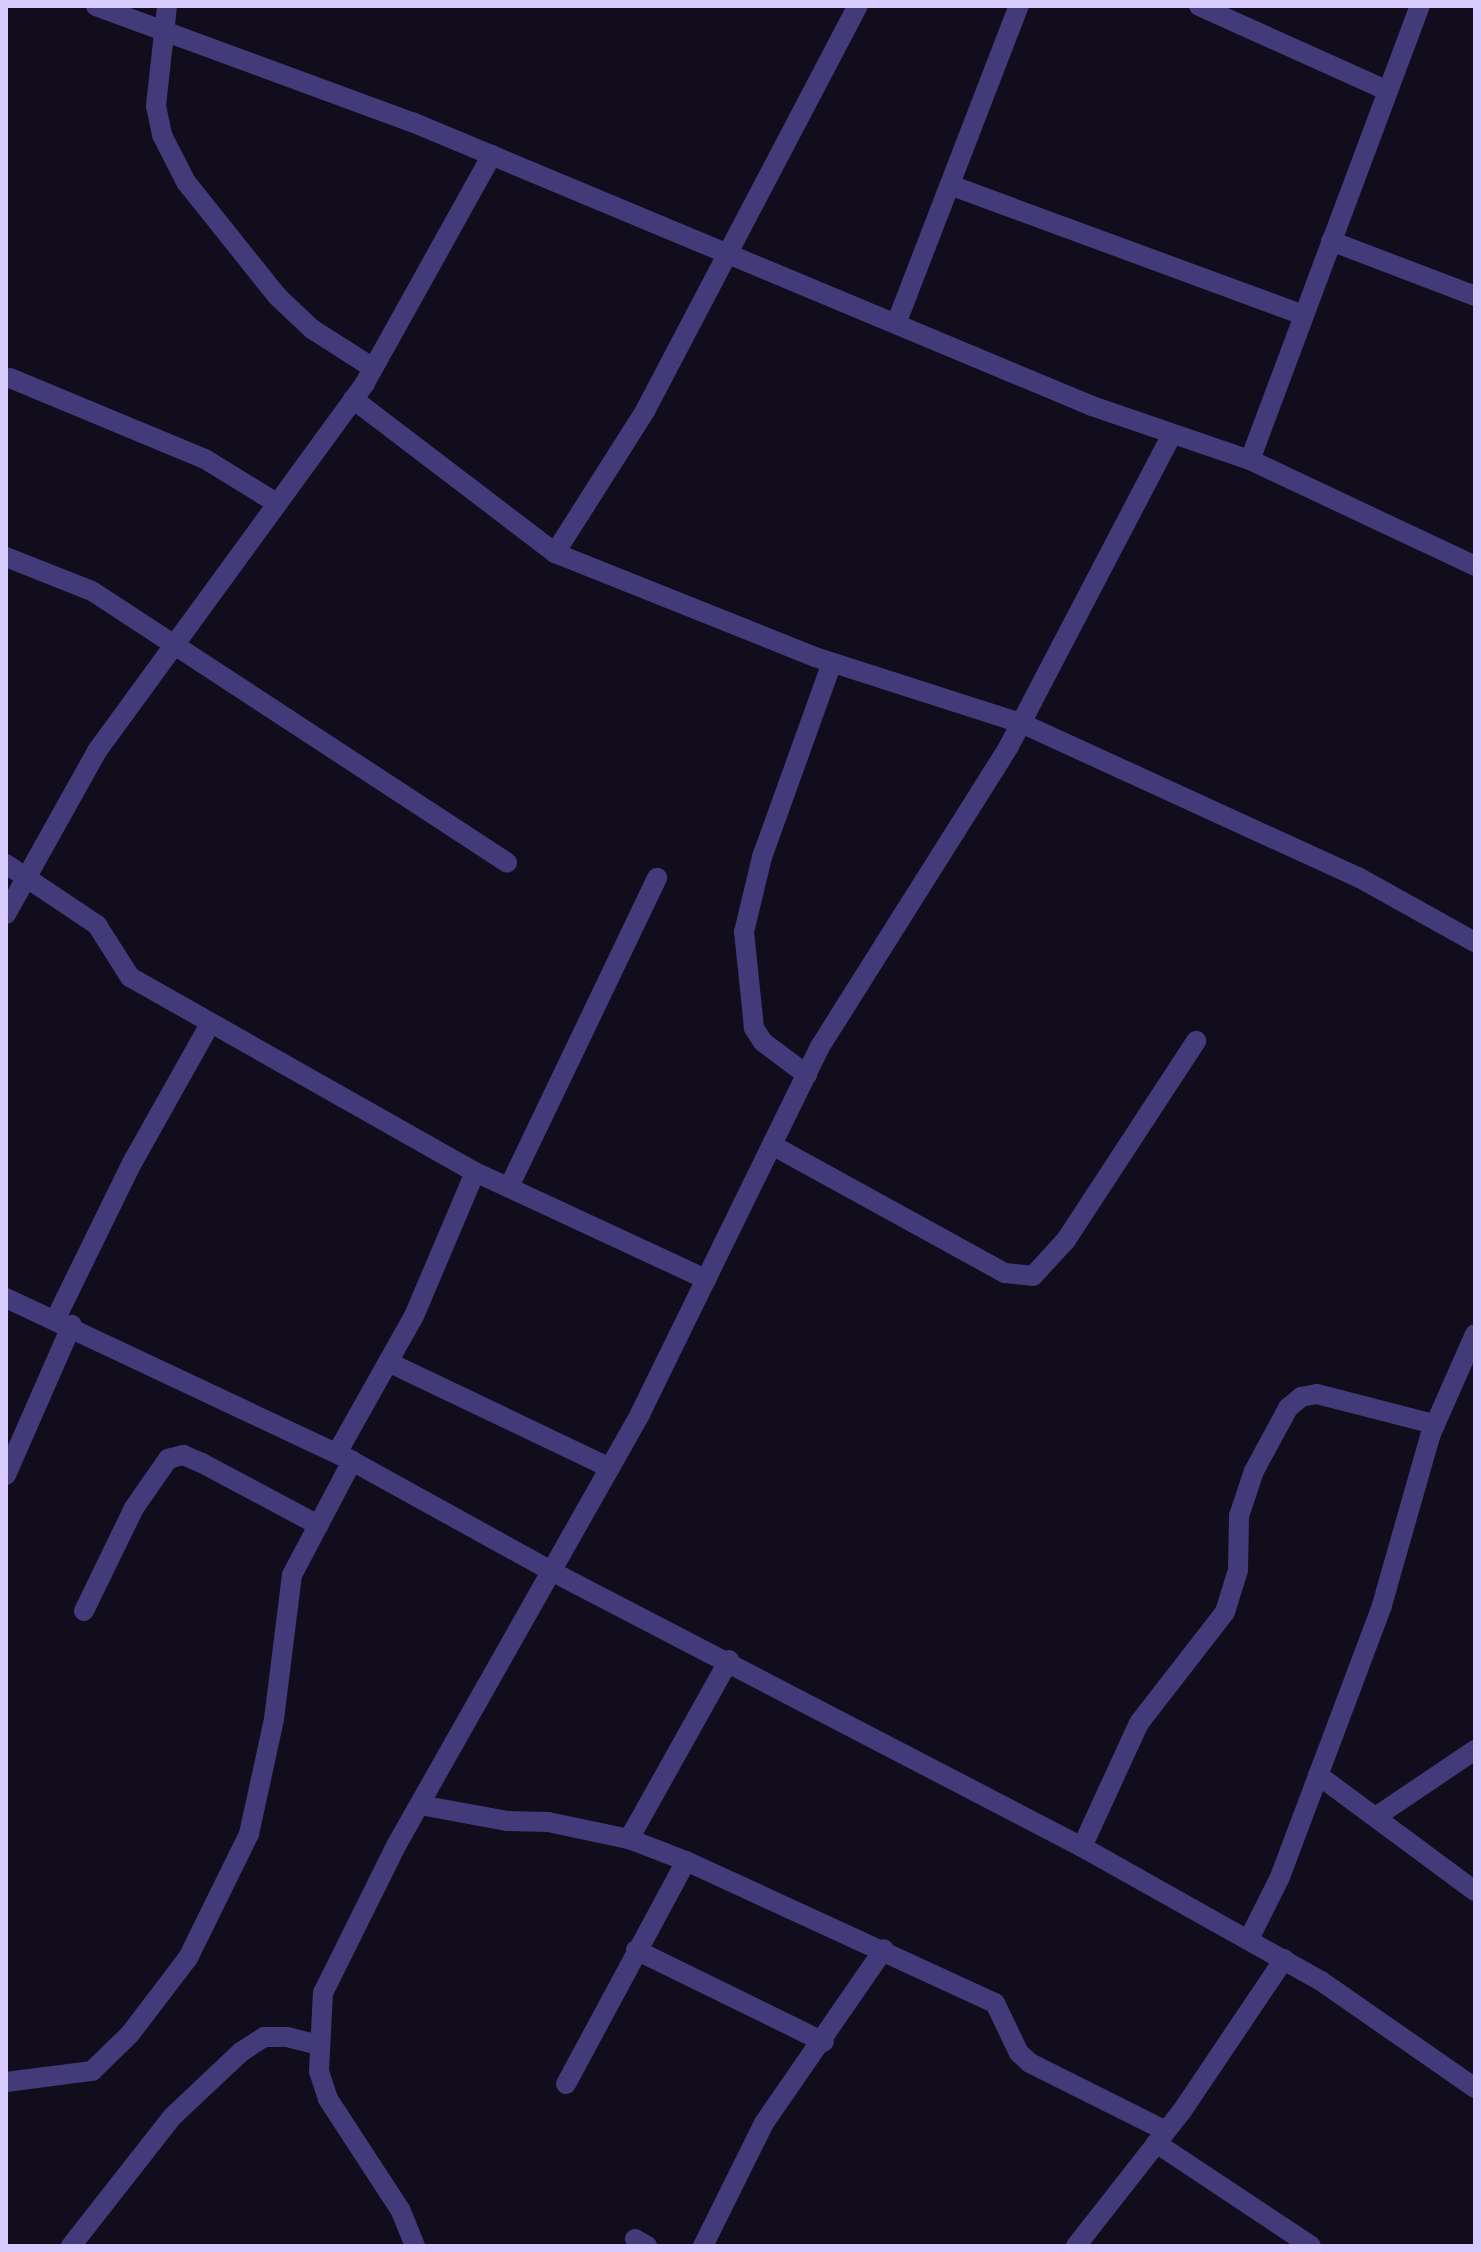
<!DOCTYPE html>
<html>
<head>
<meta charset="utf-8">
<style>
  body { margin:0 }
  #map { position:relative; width:1481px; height:2252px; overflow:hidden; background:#110d1d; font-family:"Fira Sans",sans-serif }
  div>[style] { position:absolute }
  .minor>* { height:20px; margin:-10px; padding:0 10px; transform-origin:10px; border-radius:10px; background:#433a79 }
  span { translate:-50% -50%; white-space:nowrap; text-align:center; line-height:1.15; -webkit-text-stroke:6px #110d1d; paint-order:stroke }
  .frame { position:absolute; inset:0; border:8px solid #d6cbfc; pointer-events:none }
</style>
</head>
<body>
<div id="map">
  <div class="minor">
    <i style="left:96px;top:6px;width:337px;rotate:20.2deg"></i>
    <i style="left:412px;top:122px;width:737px;rotate:22.67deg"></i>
    <i style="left:1092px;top:406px;width:167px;rotate:18.9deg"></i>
    <i style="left:1250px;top:460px;width:249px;rotate:25.2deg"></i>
    <i style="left:167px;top:6px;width:101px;rotate:96.3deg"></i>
    <i style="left:156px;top:106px;width:30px;rotate:78deg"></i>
    <i style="left:162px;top:135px;width:53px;rotate:62.9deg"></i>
    <i style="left:186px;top:182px;width:146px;rotate:51.4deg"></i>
    <i style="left:277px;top:296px;width:48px;rotate:43.3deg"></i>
    <i style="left:312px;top:329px;width:72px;rotate:32.6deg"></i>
    <i style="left:1199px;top:6px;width:207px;rotate:24.2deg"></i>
    <i style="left:950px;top:185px;width:377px;rotate:20.2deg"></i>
    <i style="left:1331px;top:241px;width:154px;rotate:20.9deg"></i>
    <i style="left:896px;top:324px;width:341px;rotate:-68.9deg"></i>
    <i style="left:10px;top:378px;width:211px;rotate:22.6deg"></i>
    <i style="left:205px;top:459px;width:82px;rotate:31.6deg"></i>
    <i style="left:353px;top:399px;width:254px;rotate:37.3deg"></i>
    <i style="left:555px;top:553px;width:280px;rotate:21.8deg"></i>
    <i style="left:815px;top:657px;width:216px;rotate:17.8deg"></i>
    <i style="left:1021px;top:723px;width:371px;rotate:24.6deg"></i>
    <i style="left:1358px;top:877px;width:134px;rotate:29.1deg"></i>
    <i style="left:1250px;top:460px;width:485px;rotate:-69.5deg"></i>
    <i style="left:555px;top:553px;width:168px;rotate:-57.6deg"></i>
    <i style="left:645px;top:411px;width:458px;rotate:-62.3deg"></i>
    <i style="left:6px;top:557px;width:92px;rotate:21.6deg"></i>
    <i style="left:92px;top:591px;width:496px;rotate:33.2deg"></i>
    <i style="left:6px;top:864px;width:110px;rotate:33.8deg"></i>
    <i style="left:97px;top:925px;width:62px;rotate:57.6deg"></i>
    <i style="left:130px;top:977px;width:396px;rotate:29.5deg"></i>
    <i style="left:475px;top:1172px;width:255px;rotate:24.9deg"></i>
    <i style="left:6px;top:914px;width:187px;rotate:-60.8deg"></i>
    <i style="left:97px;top:751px;width:455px;rotate:-53.9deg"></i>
    <i style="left:365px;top:383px;width:261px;rotate:-60.9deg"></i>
    <i style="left:807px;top:1075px;width:55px;rotate:-143.1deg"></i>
    <i style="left:763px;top:1042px;width:17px;rotate:-123deg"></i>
    <i style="left:754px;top:1028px;width:97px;rotate:-95.9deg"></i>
    <i style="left:744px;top:932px;width:77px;rotate:-76.5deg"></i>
    <i style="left:762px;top:857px;width:206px;rotate:-70.2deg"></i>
    <i style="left:772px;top:1145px;width:266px;rotate:28.8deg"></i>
    <i style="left:1005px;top:1273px;width:28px;rotate:6deg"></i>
    <i style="left:1033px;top:1276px;width:49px;rotate:-47.5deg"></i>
    <i style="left:1066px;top:1240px;width:238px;rotate:-56.8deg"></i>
    <i style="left:509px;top:1187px;width:343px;rotate:-64.4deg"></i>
    <i style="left:6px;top:1298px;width:382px;rotate:25.2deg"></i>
    <i style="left:352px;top:1461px;width:227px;rotate:28.9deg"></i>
    <i style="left:551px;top:1571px;width:598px;rotate:27.46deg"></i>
    <i style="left:1082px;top:1847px;width:274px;rotate:29.3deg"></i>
    <i style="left:1321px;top:1981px;width:188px;rotate:34.8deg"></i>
    <i style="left:56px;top:1318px;width:173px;rotate:-63.9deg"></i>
    <i style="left:132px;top:1163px;width:159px;rotate:-60.7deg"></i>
    <i style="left:388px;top:1362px;width:246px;rotate:25.5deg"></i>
    <i style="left:337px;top:1453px;width:157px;rotate:-60.7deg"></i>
    <i style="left:414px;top:1316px;width:156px;rotate:-67deg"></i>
    <i style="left:6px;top:1475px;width:164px;rotate:-66.3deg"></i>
    <i style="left:84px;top:1611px;width:114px;rotate:-64.1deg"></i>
    <i style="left:134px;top:1508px;width:60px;rotate:-55.2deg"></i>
    <i style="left:168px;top:1459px;width:16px;rotate:-15deg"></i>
    <i style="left:183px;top:1455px;width:21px;rotate:23deg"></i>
    <i style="left:202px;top:1463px;width:132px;rotate:28.1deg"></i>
    <i style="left:1318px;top:1775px;width:195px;rotate:36.5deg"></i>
    <i style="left:420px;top:1805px;width:88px;rotate:10.4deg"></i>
    <i style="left:507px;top:1821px;width:41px;rotate:1.4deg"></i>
    <i style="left:548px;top:1822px;width:83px;rotate:11.9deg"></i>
    <i style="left:629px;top:1839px;width:61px;rotate:21.1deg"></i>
    <i style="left:686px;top:1861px;width:340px;rotate:24.7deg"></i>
    <i style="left:995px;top:2003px;width:55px;rotate:64.4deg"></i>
    <i style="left:1019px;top:2053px;width:15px;rotate:42deg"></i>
    <i style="left:1030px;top:2063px;width:152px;rotate:26.6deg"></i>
    <i style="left:1377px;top:1816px;width:118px;rotate:-34deg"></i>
    <i style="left:629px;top:1839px;width:205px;rotate:-60.8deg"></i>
    <i style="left:1082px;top:1847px;width:136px;rotate:-65.3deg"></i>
    <i style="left:1139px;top:1723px;width:140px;rotate:-52.2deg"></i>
    <i style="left:1225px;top:1612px;width:44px;rotate:-72.8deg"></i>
    <i style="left:1238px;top:1570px;width:54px;rotate:-88.9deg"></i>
    <i style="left:1239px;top:1516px;width:47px;rotate:-71.6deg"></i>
    <i style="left:1254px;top:1471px;width:72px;rotate:-61.6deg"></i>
    <i style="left:1288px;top:1408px;width:17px;rotate:-40deg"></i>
    <i style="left:1301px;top:1397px;width:16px;rotate:-11deg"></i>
    <i style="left:1317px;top:1394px;width:121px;rotate:14.4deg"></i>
    <i style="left:1249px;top:1939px;width:69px;rotate:-63.4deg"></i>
    <i style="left:1280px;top:1877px;width:290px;rotate:-69.4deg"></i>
    <i style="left:1382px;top:1605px;width:176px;rotate:-74.1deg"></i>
    <i style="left:1430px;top:1436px;width:111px;rotate:-66.2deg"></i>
    <i style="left:636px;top:1950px;width:209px;rotate:26.1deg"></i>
    <i style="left:6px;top:2082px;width:87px;rotate:-7.3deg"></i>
    <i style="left:92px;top:2071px;width:53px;rotate:-44.2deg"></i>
    <i style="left:130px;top:2034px;width:96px;rotate:-52.7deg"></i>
    <i style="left:188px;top:1958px;width:138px;rotate:-63.8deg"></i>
    <i style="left:249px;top:1834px;width:118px;rotate:-77.7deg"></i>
    <i style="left:274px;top:1719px;width:145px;rotate:-82.9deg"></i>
    <i style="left:292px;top:1575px;width:129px;rotate:-62.2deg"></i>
    <i style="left:566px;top:2084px;width:253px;rotate:-61.7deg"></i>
    <i style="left:1156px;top:2143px;width:186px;rotate:33.6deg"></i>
    <i style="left:635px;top:2239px;width:14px;rotate:30deg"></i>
    <i style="left:71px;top:2246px;width:164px;rotate:-51.9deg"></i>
    <i style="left:172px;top:2117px;width:95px;rotate:-43.3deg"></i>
    <i style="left:241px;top:2052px;width:27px;rotate:-33deg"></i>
    <i style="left:264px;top:2037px;width:23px"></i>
    <i style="left:287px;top:2037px;width:34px;rotate:14deg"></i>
    <i style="left:415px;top:2246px;width:38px;rotate:-112deg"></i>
    <i style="left:401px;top:2211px;width:134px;rotate:-123.1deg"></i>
    <i style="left:328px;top:2099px;width:29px;rotate:-108deg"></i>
    <i style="left:319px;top:2071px;width:78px;rotate:-87.1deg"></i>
    <i style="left:323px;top:1993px;width:166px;rotate:-63.6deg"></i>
    <i style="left:397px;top:1844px;width:494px;rotate:-60.5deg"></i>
    <i style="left:640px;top:1414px;width:411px;rotate:-63.9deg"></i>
    <i style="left:821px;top:1045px;width:353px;rotate:-57.8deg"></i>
    <i style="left:1009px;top:746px;width:352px;rotate:-62.4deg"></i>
    <i style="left:703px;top:2246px;width:137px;rotate:-63.6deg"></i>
    <i style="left:764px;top:2123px;width:211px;rotate:-55.4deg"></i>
    <i style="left:1076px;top:2246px;width:172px;rotate:-51.9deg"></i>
    <i style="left:1182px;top:2111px;width:183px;rotate:-56.1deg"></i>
  </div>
  <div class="frame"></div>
</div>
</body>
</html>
